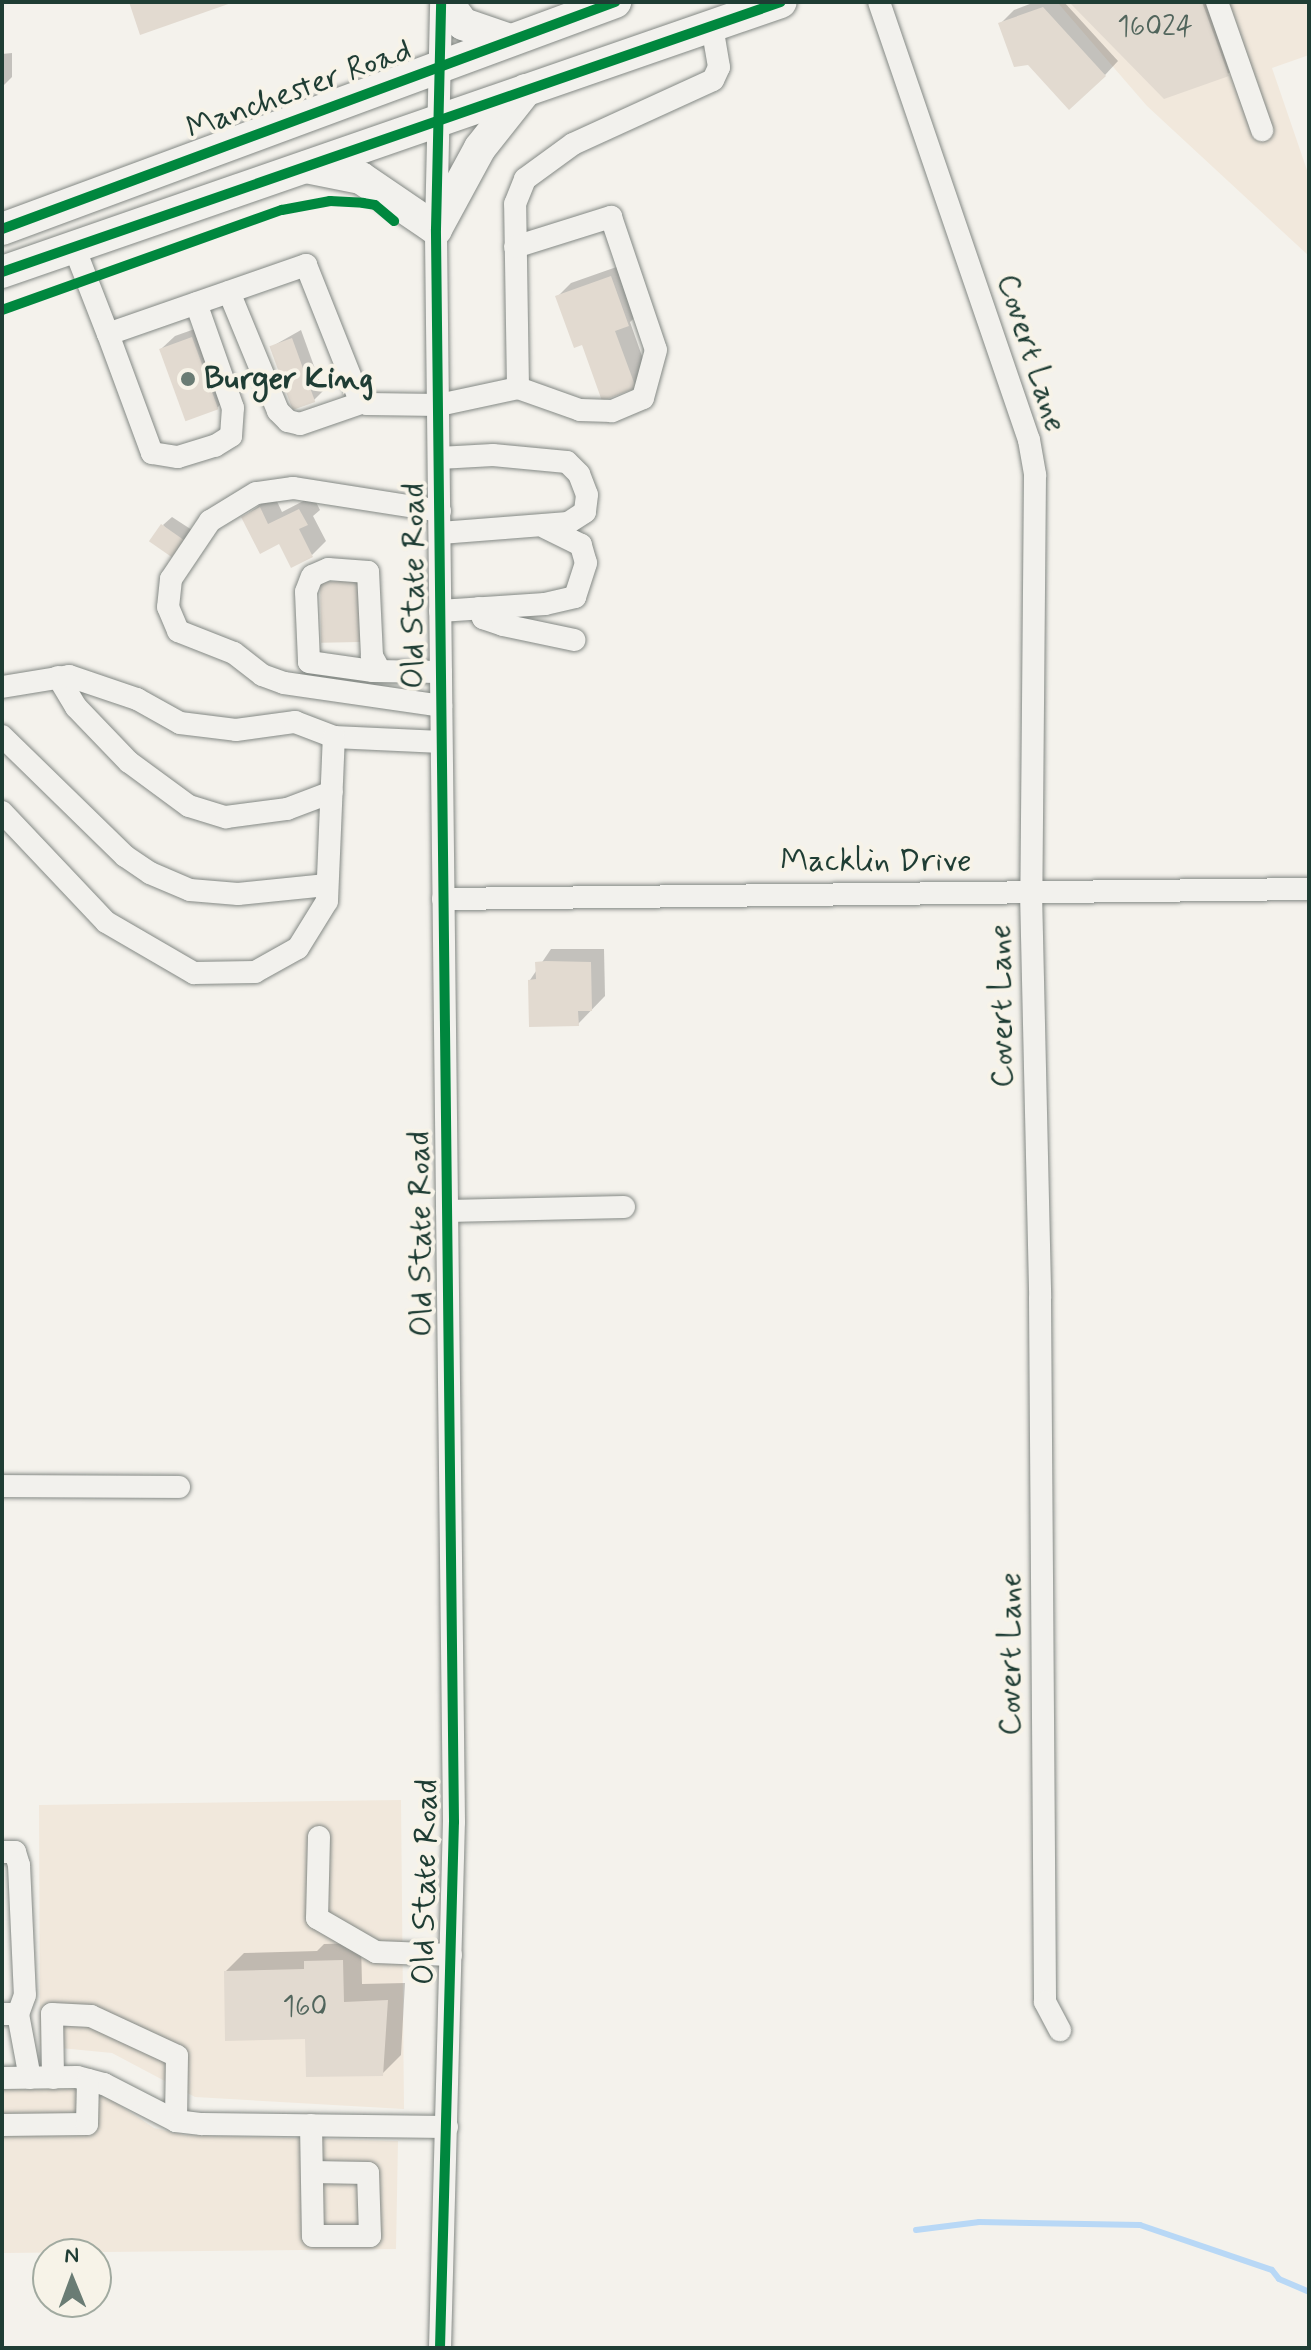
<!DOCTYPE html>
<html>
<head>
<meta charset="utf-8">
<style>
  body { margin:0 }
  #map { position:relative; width:1311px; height:2350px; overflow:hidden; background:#f4f2ec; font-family:Mynerve,sans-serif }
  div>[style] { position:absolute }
  .built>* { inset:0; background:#f1e8dc }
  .shadow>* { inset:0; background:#0003 }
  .stream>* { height:6px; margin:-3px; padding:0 3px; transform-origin:3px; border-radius:3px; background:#b8d8f6 }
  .building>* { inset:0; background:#e2dad0; transform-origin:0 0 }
  .roads { filter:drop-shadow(0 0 2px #848985) drop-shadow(0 0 2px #848985) }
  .minor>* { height:22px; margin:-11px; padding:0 11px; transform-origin:11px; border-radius:11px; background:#f2f1ed }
  .highway>* { height:32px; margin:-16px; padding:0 16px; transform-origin:16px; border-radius:16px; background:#f2f1ed }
  .cycleway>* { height:10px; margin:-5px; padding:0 5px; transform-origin:5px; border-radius:5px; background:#00873e }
  .dots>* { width:22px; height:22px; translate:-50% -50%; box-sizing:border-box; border:4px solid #f7f3e8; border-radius:50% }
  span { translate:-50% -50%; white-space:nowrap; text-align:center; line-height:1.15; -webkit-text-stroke:8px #f7f3e8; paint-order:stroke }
  .number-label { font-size:28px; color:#51655c }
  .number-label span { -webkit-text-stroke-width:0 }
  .street-label { font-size:32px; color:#1f3d34 }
  .poi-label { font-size:32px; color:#1f3d34; font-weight:700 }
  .left { translate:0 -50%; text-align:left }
  .frame { position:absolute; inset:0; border:4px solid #1f3d34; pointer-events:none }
  .north { position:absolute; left:32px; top:2238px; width:80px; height:80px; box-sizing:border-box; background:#f7f3e8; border:2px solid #a1aaa0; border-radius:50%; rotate:359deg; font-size:22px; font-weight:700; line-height:32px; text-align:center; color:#1f3d34 }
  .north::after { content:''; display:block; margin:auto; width:28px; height:36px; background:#6a7c74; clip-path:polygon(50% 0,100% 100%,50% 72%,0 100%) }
</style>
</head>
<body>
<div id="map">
  <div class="built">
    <i style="clip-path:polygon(1057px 2px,1309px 2px,1309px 55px,1272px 68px,1309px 176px,1309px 256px,1147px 106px)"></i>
    <i style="clip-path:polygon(401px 1800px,404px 2109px,195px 2097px,112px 2053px,40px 2046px,39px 1805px)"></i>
    <i style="clip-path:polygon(2px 2085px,62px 2085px,106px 2096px,154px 2128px,184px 2135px,398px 2141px,396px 2249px,2px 2253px)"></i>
  </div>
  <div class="shadow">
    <i style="clip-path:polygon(1035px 2px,1064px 2px,1118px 61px,1105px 75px,1000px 24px,1014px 10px)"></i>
    <i style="clip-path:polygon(1072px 2px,1227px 2px,1246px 56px,1228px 74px)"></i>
    <i style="clip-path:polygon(12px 53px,12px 77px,2px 87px,2px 54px)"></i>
    <i style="clip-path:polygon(625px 264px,642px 311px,630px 322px,648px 373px,635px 387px,583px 342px,558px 296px,571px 283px)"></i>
    <i style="clip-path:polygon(206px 325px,231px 394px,217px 408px,161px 349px,175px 336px)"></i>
    <i style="clip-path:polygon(301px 330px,323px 391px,314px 400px,271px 347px)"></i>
    <i style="clip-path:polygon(274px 495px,282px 512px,313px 496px,320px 510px,313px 516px,326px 541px,312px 555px,243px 517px)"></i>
    <i style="clip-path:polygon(172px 517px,192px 530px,181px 546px,163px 525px)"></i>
    <i style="clip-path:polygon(551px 949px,604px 949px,605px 996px,578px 1024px,530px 980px)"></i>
    <i style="clip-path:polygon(361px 1943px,362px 1984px,405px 1983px,401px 2055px,382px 2074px,307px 2037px,226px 1971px,244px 1953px,317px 1951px,324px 1944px)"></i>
  </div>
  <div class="stream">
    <i style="left:916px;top:2230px;width:64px;rotate:-7.2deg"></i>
    <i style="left:979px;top:2222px;width:161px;rotate:1.1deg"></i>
    <i style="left:1140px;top:2225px;width:139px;rotate:18.8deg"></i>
    <i style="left:1272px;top:2270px;width:11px;rotate:52deg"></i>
    <i style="left:1279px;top:2279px;width:33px;rotate:23deg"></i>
  </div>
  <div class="building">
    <i style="clip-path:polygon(129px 2px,234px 2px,140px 35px)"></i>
    <i style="clip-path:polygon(1069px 2px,1202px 2px,1229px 76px,1164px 99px)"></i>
    <i style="clip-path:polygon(1043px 7px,1106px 76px,1069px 110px,1028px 65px,1014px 67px,998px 23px)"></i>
    <i style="clip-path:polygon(611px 276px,629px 326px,615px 331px,636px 388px,602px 401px,582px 345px,574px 348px,555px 296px)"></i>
    <i style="left:192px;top:337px;width:77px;height:35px;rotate:70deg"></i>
    <i style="left:292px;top:338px;width:68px;height:24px;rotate:70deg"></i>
    <i style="clip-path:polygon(260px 507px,268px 524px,299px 509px,308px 525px,299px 529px,313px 557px,291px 568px,279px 544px,260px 554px,241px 517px)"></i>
    <i style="left:161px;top:524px;width:28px;height:21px;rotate:35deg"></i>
    <i style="left:359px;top:581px;width:61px;height:39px;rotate:89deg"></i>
    <i style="clip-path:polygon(546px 961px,591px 962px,592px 1011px,578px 1011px,579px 1026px,529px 1027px,528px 980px,536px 979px,535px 962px)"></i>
    <i style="clip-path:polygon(343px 1960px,344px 2002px,388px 2000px,383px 2076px,306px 2077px,305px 2039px,225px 2041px,224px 1971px,304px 1969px,304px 1961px)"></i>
  </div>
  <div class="roads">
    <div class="minor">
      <i style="left:879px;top:2px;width:463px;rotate:71.1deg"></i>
      <i style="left:1029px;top:440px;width:36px;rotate:80deg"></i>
      <i style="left:1035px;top:475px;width:417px;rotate:90.5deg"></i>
      <i style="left:1031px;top:892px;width:406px;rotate:88.7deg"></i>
      <i style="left:1040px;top:1298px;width:704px;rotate:89.59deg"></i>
      <i style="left:1045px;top:2002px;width:32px;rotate:62deg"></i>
      <i style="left:1217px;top:2px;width:136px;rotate:70.6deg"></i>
      <i style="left:74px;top:247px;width:93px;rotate:68.7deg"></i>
      <i style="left:108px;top:334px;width:210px;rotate:-19.2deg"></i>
      <i style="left:306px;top:265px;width:143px;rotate:68.3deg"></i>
      <i style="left:359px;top:398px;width:10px;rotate:37deg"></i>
      <i style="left:367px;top:404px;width:72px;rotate:0.8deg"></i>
      <i style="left:439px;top:405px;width:81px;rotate:-12.1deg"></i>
      <i style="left:518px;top:388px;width:184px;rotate:-90.9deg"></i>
      <i style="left:515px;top:204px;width:27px;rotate:-68deg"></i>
      <i style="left:525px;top:179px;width:59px;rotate:-36.1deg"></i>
      <i style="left:573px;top:144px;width:154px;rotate:-24.6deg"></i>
      <i style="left:713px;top:80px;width:14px;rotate:-65deg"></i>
      <i style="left:719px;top:67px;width:42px;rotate:-99.7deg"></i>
      <i style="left:515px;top:247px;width:101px;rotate:-17.4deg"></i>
      <i style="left:611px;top:217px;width:140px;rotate:71.3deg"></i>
      <i style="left:656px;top:350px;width:50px;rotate:105.2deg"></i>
      <i style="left:643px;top:398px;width:34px;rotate:157deg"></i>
      <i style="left:612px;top:411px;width:32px;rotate:-178deg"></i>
      <i style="left:580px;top:410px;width:66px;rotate:-160.5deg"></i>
      <i style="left:229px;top:292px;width:129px;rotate:67.6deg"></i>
      <i style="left:278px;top:411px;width:14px;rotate:45deg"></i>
      <i style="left:288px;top:421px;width:12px;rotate:14deg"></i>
      <i style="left:300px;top:424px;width:68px;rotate:-19deg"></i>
      <i style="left:108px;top:334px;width:127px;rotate:69.7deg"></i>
      <i style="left:152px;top:453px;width:26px;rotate:9deg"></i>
      <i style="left:178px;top:457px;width:39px;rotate:-17deg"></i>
      <i style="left:215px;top:446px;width:19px;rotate:-32deg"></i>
      <i style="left:231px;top:436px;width:28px;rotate:-86deg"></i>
      <i style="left:233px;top:408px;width:111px;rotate:-109.4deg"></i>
      <i style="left:439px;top:458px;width:54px;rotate:-3.2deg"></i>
      <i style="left:493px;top:455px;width:74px;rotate:5.4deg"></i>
      <i style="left:567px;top:462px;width:17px;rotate:45deg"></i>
      <i style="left:579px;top:474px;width:22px;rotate:69deg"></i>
      <i style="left:587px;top:495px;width:17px;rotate:97deg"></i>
      <i style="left:585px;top:512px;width:20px;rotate:147deg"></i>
      <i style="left:568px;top:523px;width:128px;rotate:175.5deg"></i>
      <i style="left:440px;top:511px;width:149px;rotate:-171.1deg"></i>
      <i style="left:293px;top:488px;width:37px;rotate:172deg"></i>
      <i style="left:256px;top:493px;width:54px;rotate:148.7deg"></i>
      <i style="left:210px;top:521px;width:70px;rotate:123.9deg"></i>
      <i style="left:171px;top:579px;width:28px;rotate:96deg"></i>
      <i style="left:168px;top:607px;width:26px;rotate:67deg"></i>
      <i style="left:178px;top:631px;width:60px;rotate:21.4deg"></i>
      <i style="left:234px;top:653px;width:36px;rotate:38deg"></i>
      <i style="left:262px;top:675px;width:23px;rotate:20deg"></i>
      <i style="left:284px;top:683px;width:159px;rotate:8.3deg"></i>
      <i style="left:479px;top:608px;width:11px;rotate:68deg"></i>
      <i style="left:483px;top:618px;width:21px;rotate:19deg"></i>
      <i style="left:503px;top:625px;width:73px;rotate:11.9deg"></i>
      <i style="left:440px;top:611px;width:105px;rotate:-3.8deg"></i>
      <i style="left:545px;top:604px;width:31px;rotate:-13deg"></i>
      <i style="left:575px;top:597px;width:36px;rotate:-72deg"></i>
      <i style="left:586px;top:563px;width:19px;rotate:-106deg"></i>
      <i style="left:581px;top:545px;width:39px;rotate:-154deg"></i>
      <i style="left:378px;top:667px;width:13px;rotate:-119deg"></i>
      <i style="left:372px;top:656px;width:84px;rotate:-92.7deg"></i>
      <i style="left:368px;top:572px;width:40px;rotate:-175.7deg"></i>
      <i style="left:328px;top:569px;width:17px;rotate:156deg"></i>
      <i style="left:312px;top:576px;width:17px;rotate:111deg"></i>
      <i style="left:306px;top:592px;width:70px;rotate:87.5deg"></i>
      <i style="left:309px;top:662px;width:65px;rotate:8deg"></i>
      <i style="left:373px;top:671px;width:68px;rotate:0.8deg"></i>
      <i style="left:58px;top:677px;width:35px;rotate:59deg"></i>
      <i style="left:76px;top:707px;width:76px;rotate:46.1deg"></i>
      <i style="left:129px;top:762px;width:74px;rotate:36.3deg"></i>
      <i style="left:189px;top:806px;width:39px;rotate:17deg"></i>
      <i style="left:226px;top:817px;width:62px;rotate:-7.5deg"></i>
      <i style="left:287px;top:809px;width:48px;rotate:-20.7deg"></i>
      <i style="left:2px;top:687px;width:68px;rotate:-9.3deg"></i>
      <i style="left:69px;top:676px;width:72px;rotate:18.7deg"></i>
      <i style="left:137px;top:699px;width:49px;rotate:29.2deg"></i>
      <i style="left:180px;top:723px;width:56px;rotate:7.1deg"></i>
      <i style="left:236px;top:730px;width:60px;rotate:-7.7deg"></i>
      <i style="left:295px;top:722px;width:42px;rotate:21deg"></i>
      <i style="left:334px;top:737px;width:107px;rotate:2.7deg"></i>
      <i style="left:2px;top:736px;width:172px;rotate:44.3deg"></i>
      <i style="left:125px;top:856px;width:30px;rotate:34deg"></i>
      <i style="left:150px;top:873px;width:43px;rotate:23deg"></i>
      <i style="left:190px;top:890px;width:48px;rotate:4.8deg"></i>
      <i style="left:238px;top:894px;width:89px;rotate:-5.8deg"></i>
      <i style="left:2px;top:812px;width:151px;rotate:46.6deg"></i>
      <i style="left:106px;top:922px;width:102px;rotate:30.1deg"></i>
      <i style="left:194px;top:973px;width:61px;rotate:-0.9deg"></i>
      <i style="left:255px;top:972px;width:49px;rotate:-29.2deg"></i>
      <i style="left:298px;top:948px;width:55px;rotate:-58.3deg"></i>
      <i style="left:327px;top:901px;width:164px;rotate:-87.6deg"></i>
      <i style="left:443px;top:899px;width:866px;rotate:-0.66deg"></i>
      <i style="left:447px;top:1211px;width:177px;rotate:-1.3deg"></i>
      <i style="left:2px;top:1486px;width:177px;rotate:0.3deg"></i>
      <i style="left:319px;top:1837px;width:81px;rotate:91.4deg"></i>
      <i style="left:317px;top:1918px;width:68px;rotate:30deg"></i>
      <i style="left:376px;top:1952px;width:75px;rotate:2.3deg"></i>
      <i style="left:2px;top:1852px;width:13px"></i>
      <i style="left:15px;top:1852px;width:14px;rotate:73deg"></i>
      <i style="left:19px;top:1865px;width:130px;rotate:87.4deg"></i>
      <i style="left:25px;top:1995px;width:20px;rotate:110deg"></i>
      <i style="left:2px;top:2014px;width:16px"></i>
      <i style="left:18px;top:2014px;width:65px;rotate:79.4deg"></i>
      <i style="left:2px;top:2078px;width:75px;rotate:-0.8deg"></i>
      <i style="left:77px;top:2077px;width:28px;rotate:15deg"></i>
      <i style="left:104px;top:2084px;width:81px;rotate:27.2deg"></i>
      <i style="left:176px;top:2121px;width:26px;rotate:7deg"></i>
      <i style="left:202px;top:2124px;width:245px;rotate:0.7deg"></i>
      <i style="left:53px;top:2078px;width:64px;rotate:-90.9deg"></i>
      <i style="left:52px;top:2014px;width:39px;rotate:3deg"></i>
      <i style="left:91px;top:2016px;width:95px;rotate:24.9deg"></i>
      <i style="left:177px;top:2056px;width:65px;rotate:90.9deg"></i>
      <i style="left:2px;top:2125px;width:85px;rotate:-0.7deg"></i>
      <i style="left:87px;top:2124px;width:44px;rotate:-88.7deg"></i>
      <i style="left:311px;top:2125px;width:111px;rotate:89deg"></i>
      <i style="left:313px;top:2236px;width:57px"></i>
      <i style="left:370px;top:2236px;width:63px;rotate:-91.8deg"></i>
      <i style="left:368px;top:2173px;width:56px;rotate:-179deg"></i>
      <i style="left:440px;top:2348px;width:526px;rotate:-88.48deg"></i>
      <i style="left:454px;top:1822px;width:1593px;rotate:-90.65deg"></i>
      <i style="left:436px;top:229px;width:227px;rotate:-88.7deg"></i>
    </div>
    <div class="highway">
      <i style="left:447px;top:2px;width:27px;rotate:54deg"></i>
      <i style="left:463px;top:24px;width:50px;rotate:18.8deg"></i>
      <i style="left:306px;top:167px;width:56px;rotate:11.3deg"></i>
      <i style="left:361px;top:178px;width:91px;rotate:34.2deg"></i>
      <i style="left:436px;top:229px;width:92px;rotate:-61.5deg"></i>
      <i style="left:480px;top:148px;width:74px;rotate:-51.6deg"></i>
      <i style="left:2px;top:229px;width:654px;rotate:-20.32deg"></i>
      <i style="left:2px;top:272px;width:824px;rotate:-19.12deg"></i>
    </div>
  </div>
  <div class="cycleway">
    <i style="left:2px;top:229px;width:654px;rotate:-20.32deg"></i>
    <i style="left:2px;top:272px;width:824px;rotate:-19.12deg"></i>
    <i style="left:2px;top:310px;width:297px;rotate:-19.7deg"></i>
    <i style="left:282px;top:210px;width:49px;rotate:-10.6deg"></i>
    <i style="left:330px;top:201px;width:33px;rotate:3deg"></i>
    <i style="left:363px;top:203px;width:12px;rotate:9deg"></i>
    <i style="left:375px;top:205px;width:25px;rotate:40deg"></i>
    <i style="left:440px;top:2348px;width:526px;rotate:-88.48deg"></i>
    <i style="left:454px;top:1822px;width:1593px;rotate:-90.65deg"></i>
    <i style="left:436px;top:229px;width:227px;rotate:-88.7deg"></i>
  </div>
  <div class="dots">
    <i style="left:188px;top:379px;background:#6a7c74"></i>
  </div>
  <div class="number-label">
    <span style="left:1155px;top:28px">16024</span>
    <span style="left:305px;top:2008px">160</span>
  </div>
  <div class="street-label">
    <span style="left:299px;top:90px;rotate:-20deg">Manchester Road</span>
    <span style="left:1031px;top:353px;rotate:72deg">Covert Lane</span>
    <span style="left:414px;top:586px;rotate:-90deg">Old State Road</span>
    <span style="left:876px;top:861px">Macklin Drive</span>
    <span style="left:1002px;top:1006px;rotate:-91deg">Covert Lane</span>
    <span style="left:421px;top:1234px;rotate:-91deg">Old State Road</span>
    <span style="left:1011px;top:1654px;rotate:-90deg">Covert Lane</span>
    <span style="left:426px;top:1882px;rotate:-89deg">Old State Road</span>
  </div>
  <div class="poi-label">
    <span class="left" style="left:204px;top:379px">Burger King</span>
  </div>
  <div class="frame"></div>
  <div class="north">N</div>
</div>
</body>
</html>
